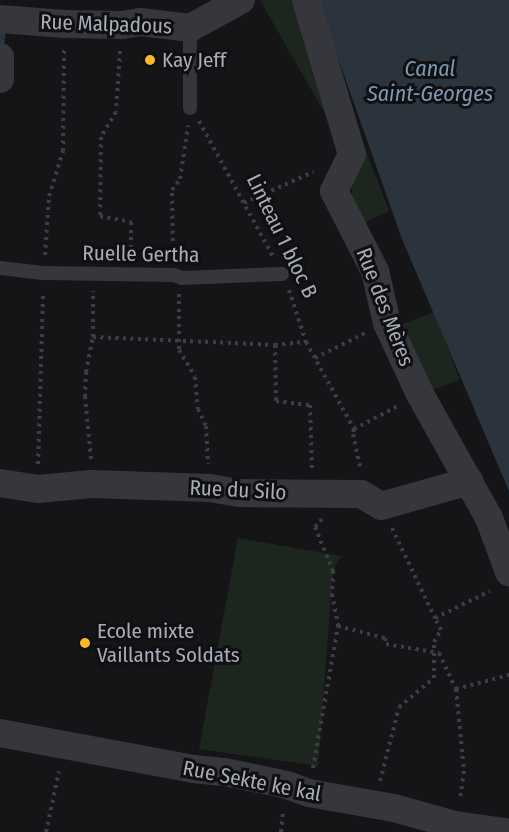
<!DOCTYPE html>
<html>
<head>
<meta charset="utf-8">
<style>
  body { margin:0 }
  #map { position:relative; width:509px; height:832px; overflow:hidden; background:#151517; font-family:"Fira Sans Condensed",sans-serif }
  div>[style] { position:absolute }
  .green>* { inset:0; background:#1d261e; transform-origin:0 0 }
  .water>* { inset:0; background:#2b343c }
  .stream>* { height:8px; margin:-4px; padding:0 4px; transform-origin:4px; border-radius:4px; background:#2b343c }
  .path>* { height:4px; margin-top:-2px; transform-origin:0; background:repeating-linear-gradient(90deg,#3c3e44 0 3px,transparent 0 7.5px) }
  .lane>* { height:14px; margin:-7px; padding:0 7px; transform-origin:7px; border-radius:7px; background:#36373d }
  .street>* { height:28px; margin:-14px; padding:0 14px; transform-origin:14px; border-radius:14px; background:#36373d }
  .dots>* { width:16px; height:16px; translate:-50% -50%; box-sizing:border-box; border:3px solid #101012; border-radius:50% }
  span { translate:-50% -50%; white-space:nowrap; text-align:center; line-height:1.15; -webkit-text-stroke:6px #101012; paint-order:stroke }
  .street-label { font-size:21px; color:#a7acb8 }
  .poi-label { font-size:21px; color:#a7acb8 }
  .left { translate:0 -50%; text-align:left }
  .water-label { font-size:22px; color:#7c99b5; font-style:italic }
</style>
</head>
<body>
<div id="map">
  <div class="green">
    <i style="clip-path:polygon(260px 0,308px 0,389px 211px,352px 229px,352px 161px)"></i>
    <i style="left:435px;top:312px;width:72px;height:35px;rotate:70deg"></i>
    <i style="clip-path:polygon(238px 538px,341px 556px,333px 571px,318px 766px,199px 749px)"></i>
  </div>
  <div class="water">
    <i style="clip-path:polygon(313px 0,509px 0,509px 491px,402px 239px,328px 30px)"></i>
  </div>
  <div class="stream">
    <i style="left:0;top:46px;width:23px;rotate:-83deg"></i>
  </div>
  <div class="path">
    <i style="left:120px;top:51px;width:61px;rotate:93.8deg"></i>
    <i style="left:116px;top:112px;width:29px;rotate:121deg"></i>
    <i style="left:101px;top:137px;width:79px;rotate:90.7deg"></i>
    <i style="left:100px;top:216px;width:32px;rotate:11deg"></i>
    <i style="left:131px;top:222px;width:34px;rotate:90deg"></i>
    <i style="left:199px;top:121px;width:155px;rotate:61.4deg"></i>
    <i style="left:244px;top:203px;width:76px;rotate:-24.2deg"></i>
    <i style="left:45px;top:255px;width:59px;rotate:-86.1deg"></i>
    <i style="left:49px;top:196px;width:47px;rotate:-72.7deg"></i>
    <i style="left:63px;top:151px;width:102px;rotate:-89.4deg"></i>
    <i style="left:173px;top:256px;width:66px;rotate:-90.9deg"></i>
    <i style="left:172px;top:190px;width:14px;rotate:-54deg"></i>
    <i style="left:180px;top:179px;width:54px;rotate:-81.4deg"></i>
    <i style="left:289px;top:290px;width:55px;rotate:71.9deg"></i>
    <i style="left:306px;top:342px;width:99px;rotate:61.1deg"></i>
    <i style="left:354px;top:429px;width:5px;rotate:101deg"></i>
    <i style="left:353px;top:434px;width:34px;rotate:78deg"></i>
    <i style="left:179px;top:294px;width:56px;rotate:90deg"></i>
    <i style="left:179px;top:350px;width:31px;rotate:59deg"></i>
    <i style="left:195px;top:377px;width:32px;rotate:85deg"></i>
    <i style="left:198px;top:409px;width:19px;rotate:65deg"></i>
    <i style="left:206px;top:426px;width:38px;rotate:87deg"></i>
    <i style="left:93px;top:337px;width:182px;rotate:2.5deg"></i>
    <i style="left:275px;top:345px;width:31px;rotate:-6deg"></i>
    <i style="left:275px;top:345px;width:56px;rotate:89deg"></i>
    <i style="left:276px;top:401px;width:34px;rotate:7deg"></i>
    <i style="left:310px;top:405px;width:64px;rotate:88.2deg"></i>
    <i style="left:315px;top:358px;width:56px;rotate:-26.6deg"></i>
    <i style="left:354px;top:429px;width:50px;rotate:-27.6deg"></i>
    <i style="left:91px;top:459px;width:62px;rotate:-95.5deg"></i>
    <i style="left:85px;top:397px;width:25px;rotate:-88deg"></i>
    <i style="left:86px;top:372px;width:36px;rotate:-79deg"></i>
    <i style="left:93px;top:337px;width:46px;rotate:-90deg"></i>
    <i style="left:38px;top:464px;width:172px;rotate:-88.3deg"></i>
    <i style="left:322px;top:519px;width:11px;rotate:131deg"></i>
    <i style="left:315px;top:527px;width:48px;rotate:67.8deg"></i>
    <i style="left:333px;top:571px;width:23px;rotate:92deg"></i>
    <i style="left:332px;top:594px;width:33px;rotate:79deg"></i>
    <i style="left:392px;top:528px;width:100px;rotate:64.5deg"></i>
    <i style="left:435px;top:618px;width:61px;rotate:-26.1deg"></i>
    <i style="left:456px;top:689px;width:55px;rotate:-14.8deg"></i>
    <i style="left:313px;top:768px;width:144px;rotate:-80deg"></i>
    <i style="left:338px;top:626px;width:49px;rotate:14.3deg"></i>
    <i style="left:385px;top:638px;width:6px;rotate:81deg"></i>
    <i style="left:386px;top:644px;width:54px;rotate:9.6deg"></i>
    <i style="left:439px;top:653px;width:40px;rotate:65deg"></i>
    <i style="left:456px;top:689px;width:82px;rotate:84.4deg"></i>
    <i style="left:464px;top:771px;width:29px;rotate:98deg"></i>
    <i style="left:380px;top:781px;width:76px;rotate:-75.6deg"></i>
    <i style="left:399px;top:707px;width:45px;rotate:-39.6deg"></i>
    <i style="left:434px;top:678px;width:36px;rotate:-90deg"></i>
    <i style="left:434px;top:642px;width:14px;rotate:-60deg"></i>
    <i style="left:441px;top:630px;width:13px;rotate:-117deg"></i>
    <i style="left:46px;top:832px;width:62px;rotate:-78deg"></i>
    <i style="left:281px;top:832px;width:20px;rotate:-84deg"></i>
  </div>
  <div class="lane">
    <i style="left:190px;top:28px;width:80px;rotate:90deg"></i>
    <i style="left:0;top:268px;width:43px;rotate:6.6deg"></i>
    <i style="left:43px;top:273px;width:131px;rotate:0.9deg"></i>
    <i style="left:174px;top:275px;width:9px;rotate:21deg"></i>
    <i style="left:182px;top:278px;width:100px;rotate:-2.3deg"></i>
  </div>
  <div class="street">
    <i style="left:306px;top:0;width:161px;rotate:73.4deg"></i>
    <i style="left:352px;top:154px;width:41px;rotate:115.9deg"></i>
    <i style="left:334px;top:191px;width:90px;rotate:62.9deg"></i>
    <i style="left:375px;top:271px;width:53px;rotate:77deg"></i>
    <i style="left:387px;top:323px;width:78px;rotate:65.1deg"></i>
    <i style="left:420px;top:394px;width:142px;rotate:60.9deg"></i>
    <i style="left:489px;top:518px;width:58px;rotate:69.7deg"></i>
    <i style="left:0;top:19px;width:65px;rotate:4.4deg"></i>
    <i style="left:65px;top:24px;width:57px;rotate:1deg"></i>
    <i style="left:122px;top:25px;width:18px;rotate:-9deg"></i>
    <i style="left:140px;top:22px;width:50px;rotate:6.8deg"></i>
    <i style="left:190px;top:28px;width:58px;rotate:-28.8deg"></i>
    <i style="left:0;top:57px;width:22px;rotate:90deg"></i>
    <i style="left:0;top:483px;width:38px;rotate:9deg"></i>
    <i style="left:38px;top:489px;width:54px;rotate:-5.3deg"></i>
    <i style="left:92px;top:484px;width:118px;rotate:1.9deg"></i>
    <i style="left:210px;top:488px;width:29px;rotate:10deg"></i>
    <i style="left:239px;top:493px;width:122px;rotate:0.5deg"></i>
    <i style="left:361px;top:494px;width:23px;rotate:31deg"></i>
    <i style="left:381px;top:506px;width:92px;rotate:-15.7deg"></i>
    <i style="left:0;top:733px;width:197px;rotate:10.5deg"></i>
    <i style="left:194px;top:769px;width:31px;rotate:6deg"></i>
    <i style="left:225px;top:772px;width:63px;rotate:11.8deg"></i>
    <i style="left:287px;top:785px;width:23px;rotate:20deg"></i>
    <i style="left:309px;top:793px;width:86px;rotate:10deg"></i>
    <i style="left:394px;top:808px;width:63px;rotate:15.6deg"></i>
    <i style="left:455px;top:825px;width:49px;rotate:8.1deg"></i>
  </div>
  <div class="dots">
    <i style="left:150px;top:60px;background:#fbb829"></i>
    <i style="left:85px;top:643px;background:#fbb829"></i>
  </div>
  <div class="street-label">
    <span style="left:106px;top:24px;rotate:2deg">Rue Malpadous</span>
    <span style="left:282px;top:236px;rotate:64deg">Linteau 1 bloc B</span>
    <span style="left:141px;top:254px;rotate:1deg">Ruelle Gertha</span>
    <span style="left:385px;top:307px;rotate:69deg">Rue des Mères</span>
    <span style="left:238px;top:490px;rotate:3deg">Rue du Silo</span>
    <span style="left:252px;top:781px;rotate:11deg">Rue Sekte ke kal</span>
  </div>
  <div class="poi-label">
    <span class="left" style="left:162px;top:60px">Kay Jeff</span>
    <span class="left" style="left:97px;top:643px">Ecole mixte<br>Vaillants Soldats</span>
  </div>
  <div class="water-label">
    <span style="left:430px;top:81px">Canal<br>Saint-Georges</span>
  </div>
</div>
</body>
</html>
